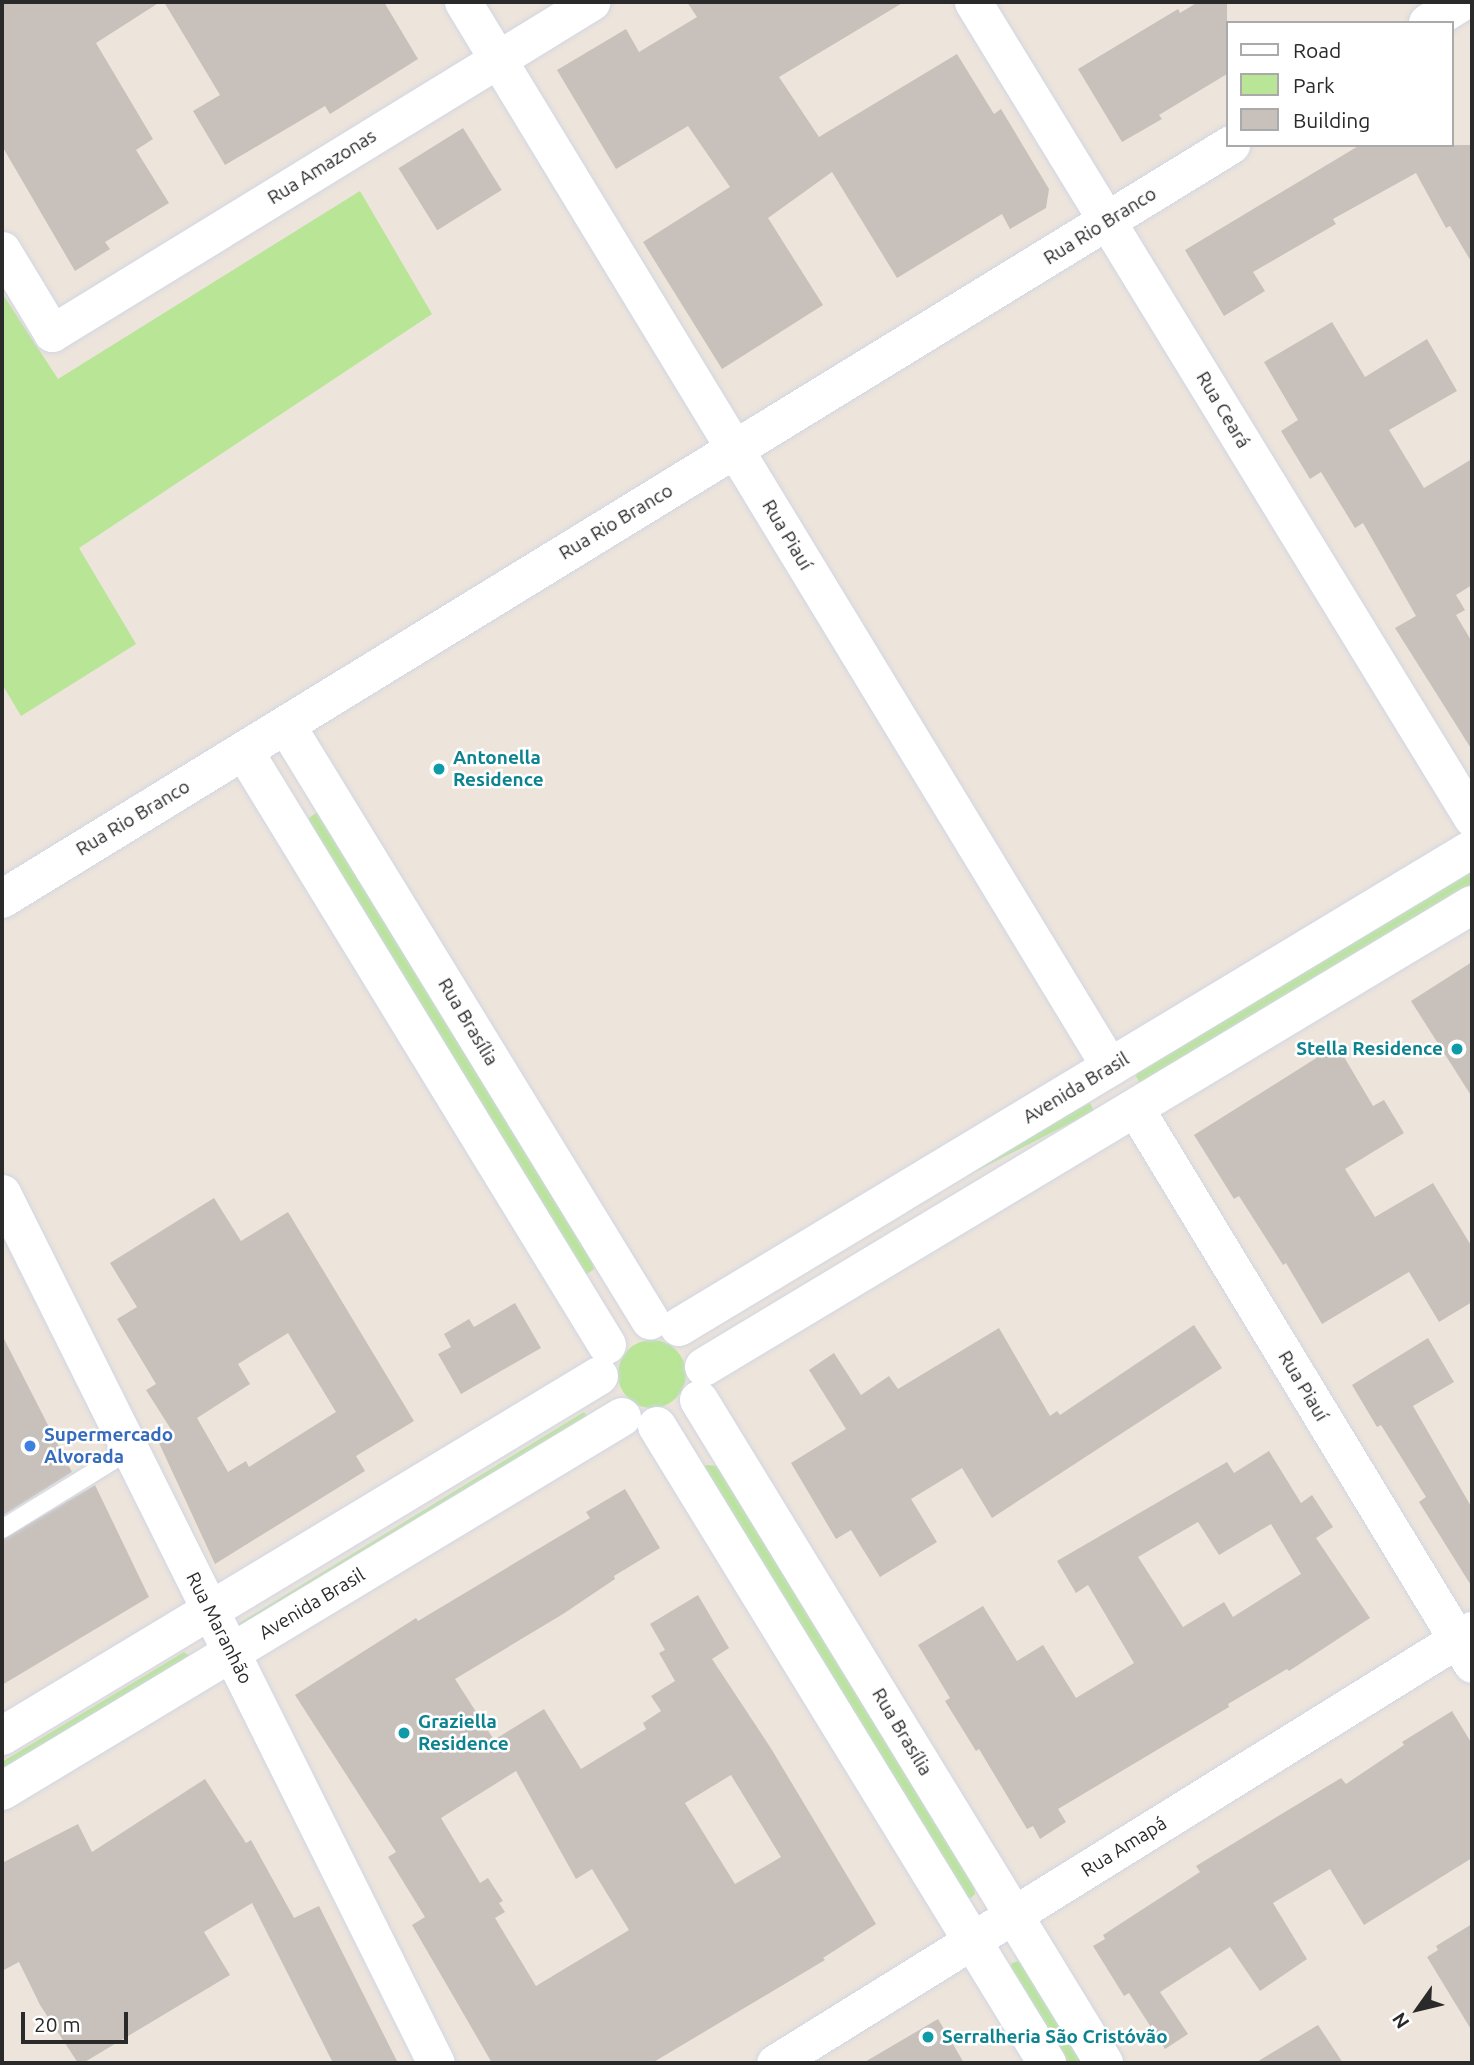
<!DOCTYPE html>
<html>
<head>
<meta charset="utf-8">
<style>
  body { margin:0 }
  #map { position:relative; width:1474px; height:2065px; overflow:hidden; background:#ede4db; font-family:Ubuntu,sans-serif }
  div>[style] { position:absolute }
  .green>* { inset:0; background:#b8e596; transform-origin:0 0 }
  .round { border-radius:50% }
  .building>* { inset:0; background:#c8c1bb; transform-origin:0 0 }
  .roads { filter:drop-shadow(0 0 2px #d1d6e3) drop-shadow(0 0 2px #d1d6e3) }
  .lane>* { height:18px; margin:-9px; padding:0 9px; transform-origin:9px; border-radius:9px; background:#fff }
  .street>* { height:37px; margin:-18.5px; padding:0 18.5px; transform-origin:18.5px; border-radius:18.5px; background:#fff }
  .secondary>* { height:38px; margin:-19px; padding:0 19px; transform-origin:19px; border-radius:19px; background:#fff }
  .dots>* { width:19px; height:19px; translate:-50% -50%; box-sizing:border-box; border:4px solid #fff; border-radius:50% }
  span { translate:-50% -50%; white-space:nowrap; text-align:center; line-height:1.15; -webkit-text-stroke:5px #fff; paint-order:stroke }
  .street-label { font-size:19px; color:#2a2a2a }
  .culture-label { font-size:19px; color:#0d838f; font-weight:700 }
  .left { translate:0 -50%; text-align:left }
  .right { translate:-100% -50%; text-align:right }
  .shop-label { font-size:19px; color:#366cbe; font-weight:700 }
  .frame { position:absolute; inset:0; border:4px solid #2a2a2a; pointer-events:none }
  .legend { position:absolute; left:1226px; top:21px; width:228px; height:126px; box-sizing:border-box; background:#fff; border:2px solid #aaa; margin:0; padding:9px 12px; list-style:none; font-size:21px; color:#2a2a2a }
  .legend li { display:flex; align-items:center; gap:14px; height:35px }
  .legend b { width:35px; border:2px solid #aaa }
  .north { position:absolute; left:1383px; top:1974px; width:70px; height:70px; -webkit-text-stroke:5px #fff; paint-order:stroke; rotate:236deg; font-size:19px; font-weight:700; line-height:28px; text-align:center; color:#2a2a2a }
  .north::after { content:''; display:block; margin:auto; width:24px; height:32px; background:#2a2a2a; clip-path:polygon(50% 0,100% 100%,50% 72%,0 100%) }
  .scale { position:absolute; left:21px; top:2012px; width:107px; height:32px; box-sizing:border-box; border:4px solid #2a2a2a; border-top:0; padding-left:9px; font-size:21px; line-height:24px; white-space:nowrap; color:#2a2a2a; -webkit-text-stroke:5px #fff; paint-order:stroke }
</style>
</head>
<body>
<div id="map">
  <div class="green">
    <i style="clip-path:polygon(360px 191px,432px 314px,79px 548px,136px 644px,21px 716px,2px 684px,2px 293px,58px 379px)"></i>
    <i style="clip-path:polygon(316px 813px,320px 813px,592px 1259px,594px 1269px,587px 1274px,581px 1275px,308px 824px,309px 818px)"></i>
    <i style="clip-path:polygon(1472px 865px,1472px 884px,1146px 1084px,1139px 1082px,1136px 1076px,1138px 1070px)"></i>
    <i style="left:1090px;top:1103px;width:9px;height:431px;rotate:63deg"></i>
    <i class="round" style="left:618px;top:1340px;width:68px;height:68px"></i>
    <i style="clip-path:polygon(584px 1412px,589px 1419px,240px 1628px,238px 1624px)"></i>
    <i style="clip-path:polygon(706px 1465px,720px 1466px,974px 1882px,975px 1894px,971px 1898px,964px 1898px,703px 1469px)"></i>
    <i style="clip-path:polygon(184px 1652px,189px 1656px,2px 1773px,2px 1762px)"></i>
    <i style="clip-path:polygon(1019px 1961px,1023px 1964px,1083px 2063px,1061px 2063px,1007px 1970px,1012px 1963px)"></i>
  </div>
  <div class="building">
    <i style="clip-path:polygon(2px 2px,160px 2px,96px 43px,153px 139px,136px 150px,169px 203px,105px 242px,110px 249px,75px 271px,2px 146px)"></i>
    <i style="clip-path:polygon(164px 2px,384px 2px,418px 59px,330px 114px,325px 106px,225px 165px,193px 111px,220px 95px)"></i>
    <i style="clip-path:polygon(687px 2px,904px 2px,779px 77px,819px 137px,957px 54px,994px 114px,1001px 109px,1049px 189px,1046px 208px,1010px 229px,1002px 214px,897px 278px,832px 172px,768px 218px,823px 305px,722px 369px,643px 242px,730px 187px,688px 126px,616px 169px,557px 70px,626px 29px,639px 52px,697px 17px)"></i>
    <i style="clip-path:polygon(1198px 2px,1227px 2px,1227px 74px,1159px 115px,1162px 119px,1122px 142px,1078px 69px,1178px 9px,1180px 13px)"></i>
    <i style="left:463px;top:128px;width:73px;height:76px;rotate:58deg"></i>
    <i style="clip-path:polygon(1360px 145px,1472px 145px,1472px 263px,1450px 226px,1446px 228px,1416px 173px,1333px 219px,1336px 224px,1253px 272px,1265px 291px,1224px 316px,1185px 250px)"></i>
    <i style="clip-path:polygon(1332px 322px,1365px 377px,1427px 339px,1457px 391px,1389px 430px,1424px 488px,1472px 459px,1472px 585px,1456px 595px,1465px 610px,1456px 615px,1472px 642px,1472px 750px,1395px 628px,1416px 616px,1363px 523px,1355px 528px,1321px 472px,1310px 479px,1281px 431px,1298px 420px,1264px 362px)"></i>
    <i style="clip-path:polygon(1472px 962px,1472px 1097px,1411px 1001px)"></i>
    <i style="clip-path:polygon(1337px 1045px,1373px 1106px,1384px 1100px,1404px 1133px,1345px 1169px,1375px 1217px,1433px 1183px,1472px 1247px,1472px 1302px,1439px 1322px,1409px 1272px,1322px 1324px,1286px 1263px,1283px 1265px,1239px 1196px,1234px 1199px,1194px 1135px)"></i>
    <i style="clip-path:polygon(evenodd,214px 1198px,241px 1241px,288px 1212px,414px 1421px,356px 1456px,365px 1471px,215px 1564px,159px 1443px,174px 1434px,146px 1390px,156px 1384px,117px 1319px,137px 1307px,110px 1263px,214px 1198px,288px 1333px,336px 1412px,249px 1467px,246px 1461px,228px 1472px,197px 1418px,250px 1384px,238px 1364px,288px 1333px)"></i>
    <i style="clip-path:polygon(515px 1303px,541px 1348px,461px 1394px,438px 1354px,451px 1347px,444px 1334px,469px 1319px,474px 1327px)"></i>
    <i style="clip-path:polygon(1194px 1325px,1222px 1368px,992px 1518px,962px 1468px,911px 1499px,937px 1542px,880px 1577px,851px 1530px,836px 1539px,791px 1463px,846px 1429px,809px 1370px,834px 1353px,861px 1395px,889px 1376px,898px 1389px,999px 1328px,1050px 1416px,1057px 1411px,1060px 1415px)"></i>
    <i style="clip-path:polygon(2px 1335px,72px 1472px,2px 1516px)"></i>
    <i style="clip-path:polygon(1428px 1338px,1454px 1382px,1413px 1406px,1472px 1508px,1472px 1587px,1419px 1502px,1426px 1497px,1381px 1425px,1377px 1427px,1352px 1385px)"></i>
    <i style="clip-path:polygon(evenodd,1269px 1451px,1301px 1503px,1312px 1495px,1333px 1527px,1316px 1538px,1370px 1618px,1289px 1671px,1287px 1669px,1228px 1704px,1229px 1707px,1058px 1809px,1066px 1822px,1040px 1839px,1033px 1826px,1027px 1829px,979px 1749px,976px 1751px,945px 1701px,950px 1698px,918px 1645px,983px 1606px,1017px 1661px,1043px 1645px,1076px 1698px,1134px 1663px,1088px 1585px,1076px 1593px,1057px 1561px,1227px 1462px,1234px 1473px,1269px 1451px,1198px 1522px,1219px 1555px,1271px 1524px,1301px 1574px,1233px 1617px,1224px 1602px,1183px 1627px,1138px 1557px,1198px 1522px)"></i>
    <i style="clip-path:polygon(95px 1485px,149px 1597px,2px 1685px,2px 1540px)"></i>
    <i style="clip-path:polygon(evenodd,625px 1489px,660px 1548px,614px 1576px,615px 1579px,563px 1614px,455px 1679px,494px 1740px,544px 1709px,581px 1769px,646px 1729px,643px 1723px,661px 1711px,651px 1696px,675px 1681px,659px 1653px,665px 1650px,650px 1624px,698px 1595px,729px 1648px,712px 1659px,772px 1750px,876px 1924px,823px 1958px,825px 1960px,652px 2063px,492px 2063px,412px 1925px,425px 1917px,388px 1857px,396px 1852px,295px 1695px,416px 1618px,418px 1621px,590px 1518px,586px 1512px,625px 1489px,516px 1771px,576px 1879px,592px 1869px,629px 1930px,536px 1986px,495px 1918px,505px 1912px,499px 1903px,503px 1901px,488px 1878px,480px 1883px,441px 1818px,516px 1771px,625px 1489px,731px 1775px,781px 1857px,735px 1884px,685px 1803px,731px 1775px)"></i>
    <i style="clip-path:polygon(1452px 1711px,1472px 1744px,1472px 1858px,1364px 1925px,1330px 1869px,1273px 1903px,1307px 1959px,1260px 1991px,1230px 1947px,1160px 1992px,1188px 2034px,1165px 2049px,1129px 1993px,1124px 1996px,1093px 1946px,1105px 1939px,1103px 1935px,1200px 1872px,1196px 1866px,1341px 1778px,1346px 1784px,1404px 1745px,1402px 1742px)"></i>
    <i style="clip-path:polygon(205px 1779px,246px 1843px,251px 1840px,294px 1918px,319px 1906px,398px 2063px,333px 2063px,252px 1903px,204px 1932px,230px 1975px,83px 2063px,78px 2063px,40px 2005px,19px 1962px,2px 1971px,2px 1863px,78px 1824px,92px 1852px)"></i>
    <i style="clip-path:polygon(1472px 1924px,1472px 2031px,1427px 1957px,1438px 1950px,1436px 1946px)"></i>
    <i style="clip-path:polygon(938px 2019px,964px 2063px,863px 2063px)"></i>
    <i style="clip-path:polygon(1318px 2025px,1343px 2063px,1255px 2063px)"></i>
  </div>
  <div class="roads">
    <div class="lane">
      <i style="left:2px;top:1529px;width:150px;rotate:-31.7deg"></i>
    </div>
    <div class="street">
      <i style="left:463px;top:2px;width:1246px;rotate:58.72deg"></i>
      <i style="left:973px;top:2px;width:956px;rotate:58.55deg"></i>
      <i style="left:2px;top:250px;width:97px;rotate:58.9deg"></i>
      <i style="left:52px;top:333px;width:633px;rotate:-31.55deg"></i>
      <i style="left:1135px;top:1108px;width:650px;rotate:58.78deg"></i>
      <i style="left:2px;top:1193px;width:972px;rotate:63.49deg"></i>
      <i style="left:775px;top:2063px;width:821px;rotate:-31.85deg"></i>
    </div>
    <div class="secondary">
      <i style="left:1428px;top:23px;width:40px;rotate:-32deg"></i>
      <i style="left:286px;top:725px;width:698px;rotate:58.54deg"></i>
      <i style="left:244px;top:751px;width:696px;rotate:58.57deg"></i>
      <i style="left:2px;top:899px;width:1442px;rotate:-31.53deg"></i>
      <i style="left:679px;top:1327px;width:926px;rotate:-31.08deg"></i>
      <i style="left:704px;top:1367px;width:896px;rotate:-31.03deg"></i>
      <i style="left:699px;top:1400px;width:777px;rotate:58.58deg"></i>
      <i style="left:657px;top:1426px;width:747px;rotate:58.52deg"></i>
      <i style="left:2px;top:1736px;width:697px;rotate:-31.09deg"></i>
      <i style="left:2px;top:1791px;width:724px;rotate:-31.1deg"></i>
    </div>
  </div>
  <div class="dots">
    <i style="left:439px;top:769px;background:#0f9aa8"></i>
    <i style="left:1457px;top:1049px;background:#0f9aa8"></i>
    <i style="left:30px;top:1446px;background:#3f7fe0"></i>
    <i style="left:404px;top:1733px;background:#0f9aa8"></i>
    <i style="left:928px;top:2037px;background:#0f9aa8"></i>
  </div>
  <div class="street-label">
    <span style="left:322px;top:167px;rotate:-32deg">Rua Amazonas</span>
    <span style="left:1100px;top:226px;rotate:-32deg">Rua Rio Branco</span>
    <span style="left:1223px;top:410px;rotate:59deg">Rua Ceará</span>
    <span style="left:616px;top:522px;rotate:-31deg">Rua Rio Branco</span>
    <span style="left:787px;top:535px;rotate:59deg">Rua Piauí</span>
    <span style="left:133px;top:818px;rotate:-31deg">Rua Rio Branco</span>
    <span style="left:468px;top:1022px;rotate:59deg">Rua Brasília</span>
    <span style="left:1076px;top:1088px;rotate:-31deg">Avenida Brasil</span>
    <span style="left:1303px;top:1386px;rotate:59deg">Rua Piauí</span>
    <span style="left:312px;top:1604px;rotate:-31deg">Avenida Brasil</span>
    <span style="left:219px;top:1628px;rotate:63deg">Rua Maranhão</span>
    <span style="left:902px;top:1732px;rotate:59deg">Rua Brasília</span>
    <span style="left:1124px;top:1847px;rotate:-32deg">Rua Amapá</span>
  </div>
  <div class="culture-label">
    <span class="left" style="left:453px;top:769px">Antonella<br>Residence</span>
    <span class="right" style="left:1443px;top:1049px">Stella Residence</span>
    <span class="left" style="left:418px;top:1733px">Graziella<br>Residence</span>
    <span class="left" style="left:942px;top:2037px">Serralheria São Cristóvão</span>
  </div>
  <div class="shop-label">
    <span class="left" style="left:44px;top:1446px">Supermercado<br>Alvorada</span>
  </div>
  <div class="frame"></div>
  <ul class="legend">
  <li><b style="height:9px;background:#fff"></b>Road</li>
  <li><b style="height:19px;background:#b8e596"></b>Park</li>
  <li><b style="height:19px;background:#c8c1bb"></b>Building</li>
  </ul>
  <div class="north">N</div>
  <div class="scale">20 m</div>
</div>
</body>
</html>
